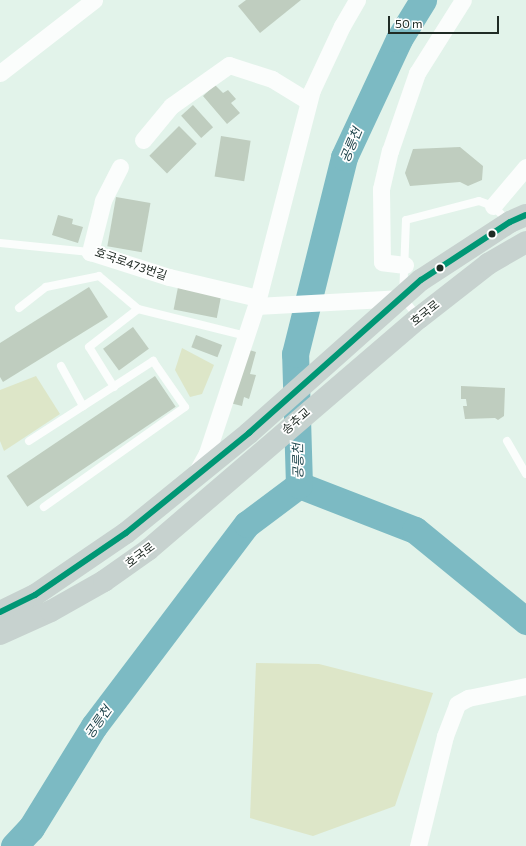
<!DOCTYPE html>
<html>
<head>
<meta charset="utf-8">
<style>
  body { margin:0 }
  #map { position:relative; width:526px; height:846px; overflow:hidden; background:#e2f3ea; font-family:Commissioner,"Noto Sans KR",sans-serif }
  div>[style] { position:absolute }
  .green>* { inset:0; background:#dde6c8 }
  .river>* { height:27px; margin:-13.5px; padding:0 13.5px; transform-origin:13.5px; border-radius:13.5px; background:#7cbac3 }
  .building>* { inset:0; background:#bfcdbf; transform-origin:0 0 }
  .lane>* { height:8px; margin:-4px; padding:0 4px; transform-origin:4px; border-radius:4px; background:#fbfdfc }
  .street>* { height:17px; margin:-8.5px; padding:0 8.5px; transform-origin:8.5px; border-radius:8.5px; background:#fbfdfc }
  .secondary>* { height:22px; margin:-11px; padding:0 11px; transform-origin:11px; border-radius:11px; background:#c7d2cf }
  .bus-1>* { height:6px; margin:-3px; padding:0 3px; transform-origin:3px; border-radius:3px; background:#009775 }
  .dots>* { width:11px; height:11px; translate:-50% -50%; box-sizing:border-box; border:2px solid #fff; border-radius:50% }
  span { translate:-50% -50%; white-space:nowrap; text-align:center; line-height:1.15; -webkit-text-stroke:3.5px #fff; paint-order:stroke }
  .street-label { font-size:12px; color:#202b25 }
  .water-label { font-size:13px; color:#1d434a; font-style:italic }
  .scale { position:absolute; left:388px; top:16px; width:111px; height:18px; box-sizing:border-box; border:2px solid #202b25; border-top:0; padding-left:5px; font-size:12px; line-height:14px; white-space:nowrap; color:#202b25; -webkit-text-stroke:3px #fff; paint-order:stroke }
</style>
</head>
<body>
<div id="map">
  <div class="green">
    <i style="clip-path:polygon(182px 348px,214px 365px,202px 394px,190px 397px,175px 370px)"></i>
    <i style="clip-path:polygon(36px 376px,60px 414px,4px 451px,0 441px,0 390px)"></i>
    <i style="clip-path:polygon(256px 663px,319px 664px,433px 693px,395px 806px,313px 836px,250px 818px)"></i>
  </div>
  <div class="river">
    <i style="left:299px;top:485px;width:124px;rotate:21.2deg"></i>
    <i style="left:415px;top:530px;width:144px;rotate:39.3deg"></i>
    <i style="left:14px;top:846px;width:25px;rotate:-47deg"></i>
    <i style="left:31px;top:828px;width:120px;rotate:-58.3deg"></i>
    <i style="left:94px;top:726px;width:253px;rotate:-52.9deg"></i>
    <i style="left:247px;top:524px;width:65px;rotate:-36.9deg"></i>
    <i style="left:299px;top:485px;width:131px;rotate:-91.7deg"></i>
    <i style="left:295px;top:354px;width:203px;rotate:-76deg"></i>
    <i style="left:344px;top:157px;width:130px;rotate:-65deg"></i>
    <i style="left:399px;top:39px;width:46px;rotate:-58.4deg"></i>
  </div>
  <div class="building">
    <i style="clip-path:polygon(246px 0,301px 0,260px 33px,238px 6px)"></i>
    <i style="clip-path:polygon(215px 85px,223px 93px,228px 90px,236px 99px,231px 103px,240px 113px,227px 124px,203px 96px)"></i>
    <i style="left:193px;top:105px;width:30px;height:16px;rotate:48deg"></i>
    <i style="left:179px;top:126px;width:25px;height:42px;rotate:45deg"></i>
    <i style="left:221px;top:136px;width:30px;height:41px;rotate:9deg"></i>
    <i style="clip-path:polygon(460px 147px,483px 166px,482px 180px,468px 186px,460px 182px,410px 186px,405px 173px,413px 149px)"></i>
    <i style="left:116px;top:197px;width:35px;height:50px;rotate:10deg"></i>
    <i style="clip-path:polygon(58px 215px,73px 219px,72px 224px,83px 227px,78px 243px,52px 235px)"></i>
    <i style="clip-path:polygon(89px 287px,108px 317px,3px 382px,0 377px,0 343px)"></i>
    <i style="left:178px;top:287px;width:44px;height:23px;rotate:11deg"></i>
    <i style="left:133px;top:327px;width:27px;height:37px;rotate:54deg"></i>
    <i style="left:196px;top:335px;width:28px;height:13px;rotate:21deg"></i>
    <i style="clip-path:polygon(246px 349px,256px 352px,250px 374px,256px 375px,249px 399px,244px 397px,242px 406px,230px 403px)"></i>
    <i style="left:155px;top:376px;width:37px;height:179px;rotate:56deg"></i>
    <i style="clip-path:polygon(461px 386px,505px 388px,504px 416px,498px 420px,495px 418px,465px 419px,463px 406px,467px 406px,466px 399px,461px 399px)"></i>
  </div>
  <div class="lane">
    <i style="left:0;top:243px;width:90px;rotate:5.7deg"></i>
    <i style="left:19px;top:308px;width:34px;rotate:-38deg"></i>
    <i style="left:46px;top:287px;width:54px;rotate:-11.7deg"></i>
    <i style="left:99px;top:276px;width:51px;rotate:40.2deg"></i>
    <i style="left:419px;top:318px;width:26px;rotate:-129deg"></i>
    <i style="left:403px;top:298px;width:78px;rotate:-87.8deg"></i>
    <i style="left:406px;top:220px;width:75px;rotate:-14.6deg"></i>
    <i style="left:479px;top:201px;width:15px;rotate:20deg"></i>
    <i style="left:493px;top:206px;width:23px;rotate:45deg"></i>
    <i style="left:61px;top:366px;width:46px;rotate:61.2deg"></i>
    <i style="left:114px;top:387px;width:47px;rotate:-122deg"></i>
    <i style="left:89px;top:347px;width:62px;rotate:-37.8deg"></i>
    <i style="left:138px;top:309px;width:111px;rotate:14deg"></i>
    <i style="left:29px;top:441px;width:148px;rotate:-32.8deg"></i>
    <i style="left:153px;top:361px;width:56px;rotate:55.2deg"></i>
    <i style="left:185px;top:407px;width:173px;rotate:144.7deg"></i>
    <i style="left:507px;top:441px;width:38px;rotate:60deg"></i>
  </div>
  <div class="street">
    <i style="left:0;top:73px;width:119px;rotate:-37.8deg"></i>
    <i style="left:143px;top:140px;width:44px;rotate:-50.5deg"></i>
    <i style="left:171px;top:106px;width:71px;rotate:-35.3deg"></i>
    <i style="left:229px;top:65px;width:45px;rotate:18deg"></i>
    <i style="left:272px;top:79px;width:42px;rotate:31.4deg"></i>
    <i style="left:120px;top:167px;width:38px;rotate:117deg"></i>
    <i style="left:103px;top:201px;width:53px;rotate:104.3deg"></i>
    <i style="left:90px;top:252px;width:83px;rotate:17.6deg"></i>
    <i style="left:169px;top:277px;width:91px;rotate:13.3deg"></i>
    <i style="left:493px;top:206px;width:51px;rotate:-49.8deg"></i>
    <i style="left:405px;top:265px;width:23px;rotate:-173deg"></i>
    <i style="left:382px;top:262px;width:73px;rotate:-90.8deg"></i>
    <i style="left:381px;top:189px;width:39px;rotate:-77deg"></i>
    <i style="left:390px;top:151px;width:83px;rotate:-70.9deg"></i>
    <i style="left:417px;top:73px;width:86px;rotate:-57.8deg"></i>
    <i style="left:256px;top:306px;width:147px;rotate:-3.1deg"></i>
    <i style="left:196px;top:473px;width:23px;rotate:-61deg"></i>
    <i style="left:207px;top:453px;width:155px;rotate:-71.6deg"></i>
    <i style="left:256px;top:306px;width:223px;rotate:-75.5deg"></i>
    <i style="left:312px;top:90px;width:71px;rotate:-64.9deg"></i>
    <i style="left:342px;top:26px;width:30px;rotate:-60deg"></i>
    <i style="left:418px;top:846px;width:113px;rotate:-76.2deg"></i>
    <i style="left:445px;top:736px;width:34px;rotate:-69deg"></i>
    <i style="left:457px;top:704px;width:13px;rotate:-29deg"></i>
    <i style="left:468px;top:698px;width:59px;rotate:-11.7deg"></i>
  </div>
  <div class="secondary">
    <i style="left:0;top:612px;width:39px;rotate:-26deg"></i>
    <i style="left:35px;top:595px;width:110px;rotate:-34.3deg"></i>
    <i style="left:126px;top:533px;width:159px;rotate:-39.1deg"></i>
    <i style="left:249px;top:433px;width:230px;rotate:-41.7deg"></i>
    <i style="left:421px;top:280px;width:106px;rotate:-33.1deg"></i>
    <i style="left:510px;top:222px;width:17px;rotate:-24deg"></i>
    <i style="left:0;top:634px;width:56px;rotate:-24.3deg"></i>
    <i style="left:51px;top:611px;width:61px;rotate:-29.5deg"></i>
    <i style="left:104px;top:581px;width:54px;rotate:-35.2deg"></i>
    <i style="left:148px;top:550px;width:357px;rotate:-40.6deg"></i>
    <i style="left:419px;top:318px;width:88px;rotate:-38deg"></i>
    <i style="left:488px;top:264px;width:44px;rotate:-30.1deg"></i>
  </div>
  <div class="bus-1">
    <i style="left:0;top:612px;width:39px;rotate:-26deg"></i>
    <i style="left:35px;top:595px;width:110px;rotate:-34.3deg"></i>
    <i style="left:126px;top:533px;width:159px;rotate:-39.1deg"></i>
    <i style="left:249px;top:433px;width:230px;rotate:-41.7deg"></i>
    <i style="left:421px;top:280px;width:106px;rotate:-33.1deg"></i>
    <i style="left:510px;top:222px;width:17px;rotate:-24deg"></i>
  </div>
  <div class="dots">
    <i style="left:492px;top:234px;background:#202b25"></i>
    <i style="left:440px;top:268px;background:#202b25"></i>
  </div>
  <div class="street-label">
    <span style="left:131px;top:264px;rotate:19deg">호국로473번길</span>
    <span style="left:425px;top:313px;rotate:-39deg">호국로</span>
    <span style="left:296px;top:421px;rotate:-41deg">송추교</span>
    <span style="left:140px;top:555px;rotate:-37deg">호국로</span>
  </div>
  <div class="water-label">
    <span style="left:351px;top:145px;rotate:-67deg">공릉천</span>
    <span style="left:298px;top:461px;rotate:-91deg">공릉천</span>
    <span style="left:98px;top:722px;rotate:-55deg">공릉천</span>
  </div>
  <div class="scale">50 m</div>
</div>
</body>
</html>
